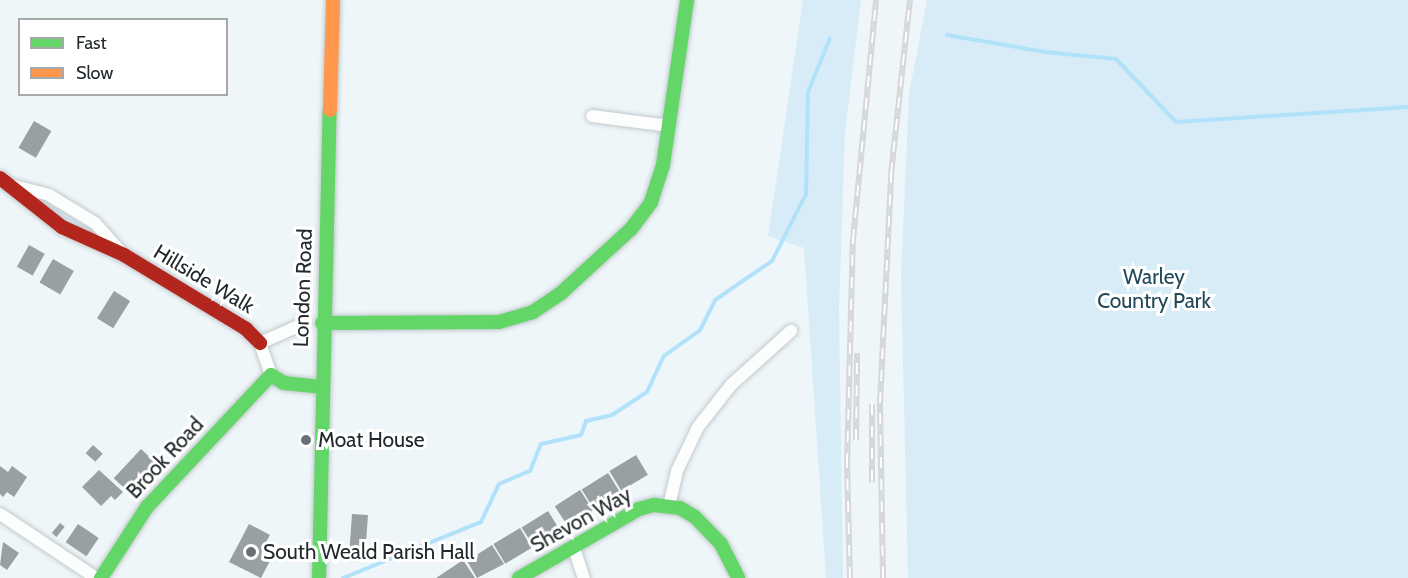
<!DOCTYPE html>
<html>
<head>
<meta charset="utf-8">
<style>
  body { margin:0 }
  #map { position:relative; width:1408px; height:578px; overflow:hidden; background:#eef6f9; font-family:Cabin,sans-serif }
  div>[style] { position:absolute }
  .green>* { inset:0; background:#d7ecf7 }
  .stream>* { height:4px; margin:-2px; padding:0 2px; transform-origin:2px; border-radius:2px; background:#b1e2fa }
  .building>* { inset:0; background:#99a0a2; transform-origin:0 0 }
  .roads { filter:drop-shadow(0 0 2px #c3c9cc) drop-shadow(0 0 2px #c3c9cc) }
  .street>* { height:12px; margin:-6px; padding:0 6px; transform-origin:6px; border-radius:6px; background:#fcfefe }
  .fast>* { height:14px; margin:-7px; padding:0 7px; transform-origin:7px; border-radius:7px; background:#63d668 }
  .slow>* { height:14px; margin:-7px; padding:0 7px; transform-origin:7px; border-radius:7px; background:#ff974d }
  .jam>* { height:14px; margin:-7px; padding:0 7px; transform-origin:7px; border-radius:7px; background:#b3261e }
  .rail>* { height:6px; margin-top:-3px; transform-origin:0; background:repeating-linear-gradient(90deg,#fff 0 11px,#d5d7d9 0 22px); box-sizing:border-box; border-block:2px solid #d5d7d9 }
  .dots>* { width:16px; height:16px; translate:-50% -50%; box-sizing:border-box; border:3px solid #fff; border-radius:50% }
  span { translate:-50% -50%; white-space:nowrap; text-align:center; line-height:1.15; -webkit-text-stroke:6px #fff; paint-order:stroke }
  .park-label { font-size:21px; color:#214759 }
  .street-label { font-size:21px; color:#22282b }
  .poi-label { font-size:21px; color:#22282b }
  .left { translate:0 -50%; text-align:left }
  .legend { position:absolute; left:18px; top:18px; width:210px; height:78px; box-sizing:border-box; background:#fff; border:2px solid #a7a9aa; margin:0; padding:8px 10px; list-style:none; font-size:18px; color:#22282b }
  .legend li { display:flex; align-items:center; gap:12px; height:30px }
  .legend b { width:30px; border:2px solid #a7a9aa }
</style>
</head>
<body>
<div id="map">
  <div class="green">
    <i style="clip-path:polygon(803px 0,861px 0,845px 133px,839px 310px,843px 578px,826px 578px,804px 248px,768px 236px)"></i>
    <i style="clip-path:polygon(927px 0,1408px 0,1408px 578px,908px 578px,901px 276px,909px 94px)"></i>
    <i style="clip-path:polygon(30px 193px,47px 199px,92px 231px,90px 235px,72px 228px)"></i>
  </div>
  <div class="stream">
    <i style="left:947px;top:35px;width:99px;rotate:9.8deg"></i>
    <i style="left:1045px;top:52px;width:71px;rotate:5.6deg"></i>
    <i style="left:1116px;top:59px;width:87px;rotate:46.4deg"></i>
    <i style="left:1176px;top:122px;width:232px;rotate:-3.7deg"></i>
    <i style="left:343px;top:578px;width:149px;rotate:-22.1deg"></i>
    <i style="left:481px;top:522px;width:42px;rotate:-64.7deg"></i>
    <i style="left:499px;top:484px;width:34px;rotate:-23deg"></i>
    <i style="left:530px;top:471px;width:29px;rotate:-68deg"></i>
    <i style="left:541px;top:444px;width:41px;rotate:-12.7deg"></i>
    <i style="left:581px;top:435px;width:15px;rotate:-70deg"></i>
    <i style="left:586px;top:421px;width:27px;rotate:-13deg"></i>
    <i style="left:612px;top:415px;width:42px;rotate:-33.3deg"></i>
    <i style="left:647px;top:392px;width:40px;rotate:-65deg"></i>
    <i style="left:664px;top:356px;width:44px;rotate:-35.8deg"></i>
    <i style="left:700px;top:330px;width:34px;rotate:-63deg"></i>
    <i style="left:715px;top:300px;width:69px;rotate:-34.4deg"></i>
    <i style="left:772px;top:261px;width:75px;rotate:-63.1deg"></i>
    <i style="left:806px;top:194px;width:102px;rotate:-88.9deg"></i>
    <i style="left:808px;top:92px;width:58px;rotate:-67.8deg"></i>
  </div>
  <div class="building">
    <i style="left:34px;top:121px;width:20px;height:31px;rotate:30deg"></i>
    <i style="left:29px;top:245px;width:18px;height:25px;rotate:29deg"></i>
    <i style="left:53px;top:259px;width:24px;height:27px;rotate:30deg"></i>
    <i style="left:114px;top:291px;width:19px;height:32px;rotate:32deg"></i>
    <i style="left:93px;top:445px;width:13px;height:11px;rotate:42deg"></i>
    <i style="left:141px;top:449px;width:19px;height:40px;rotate:43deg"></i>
    <i style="left:636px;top:455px;width:23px;height:31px;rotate:59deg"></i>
    <i style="clip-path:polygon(0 466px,8px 472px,12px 466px,27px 477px,14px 497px,7px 492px,3px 497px,0 494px)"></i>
    <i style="clip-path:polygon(99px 470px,123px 492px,115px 500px,111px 496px,101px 506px,82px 487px)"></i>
    <i style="left:608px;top:473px;width:22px;height:31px;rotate:58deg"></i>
    <i style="left:580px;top:490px;width:24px;height:30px;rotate:57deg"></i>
    <i style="left:548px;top:511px;width:22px;height:31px;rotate:58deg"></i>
    <i style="left:352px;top:514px;width:16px;height:47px;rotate:4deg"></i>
    <i style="left:60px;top:523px;width:6px;height:13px;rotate:39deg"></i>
    <i style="left:78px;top:524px;width:25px;height:22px;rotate:34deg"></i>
    <i style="clip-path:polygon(249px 524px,270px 535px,262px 549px,273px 555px,261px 578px,229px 562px)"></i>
    <i style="left:520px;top:528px;width:23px;height:31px;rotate:59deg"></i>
    <i style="clip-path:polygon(3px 542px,19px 553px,7px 570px,0 565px)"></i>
    <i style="clip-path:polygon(492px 545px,504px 564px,477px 578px,467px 561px)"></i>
    <i style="clip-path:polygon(463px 560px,475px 578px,436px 578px)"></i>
  </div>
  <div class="roads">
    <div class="street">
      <i style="left:592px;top:116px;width:78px;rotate:7.4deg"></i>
      <i style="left:14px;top:186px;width:36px;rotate:14deg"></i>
      <i style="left:49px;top:195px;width:54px;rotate:31.3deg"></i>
      <i style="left:95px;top:223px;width:36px;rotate:48deg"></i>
      <i style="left:271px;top:375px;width:34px;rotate:-109deg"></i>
      <i style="left:260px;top:343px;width:47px;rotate:-23.8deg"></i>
      <i style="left:669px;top:506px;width:36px;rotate:-77deg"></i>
      <i style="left:677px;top:471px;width:49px;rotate:-64.5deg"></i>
      <i style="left:698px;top:427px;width:53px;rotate:-51.8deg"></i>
      <i style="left:731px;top:385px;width:81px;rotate:-42deg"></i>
      <i style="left:0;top:514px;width:115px;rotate:33.7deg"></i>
      <i style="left:574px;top:548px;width:32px;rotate:72deg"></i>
    </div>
    <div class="fast">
      <i style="left:322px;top:323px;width:177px;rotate:-0.3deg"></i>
      <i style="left:499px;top:322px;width:35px;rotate:-16deg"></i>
      <i style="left:533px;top:312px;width:32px;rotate:-34deg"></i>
      <i style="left:560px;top:294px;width:96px;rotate:-42.5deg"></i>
      <i style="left:631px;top:229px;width:34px;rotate:-53deg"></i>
      <i style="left:651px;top:202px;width:39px;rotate:-72deg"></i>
      <i style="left:663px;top:165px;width:167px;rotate:-81.7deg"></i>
      <i style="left:101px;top:578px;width:85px;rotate:-57.1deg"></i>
      <i style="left:147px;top:507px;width:181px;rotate:-46.8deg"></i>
      <i style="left:271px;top:375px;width:15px;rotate:32deg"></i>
      <i style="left:284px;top:383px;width:37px;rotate:6deg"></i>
      <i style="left:319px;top:578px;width:468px;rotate:-88.7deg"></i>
      <i style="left:519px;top:578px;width:138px;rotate:-29.9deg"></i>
      <i style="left:639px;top:509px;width:16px;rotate:-15deg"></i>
      <i style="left:654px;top:505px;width:26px;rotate:7deg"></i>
      <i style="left:680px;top:508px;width:17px;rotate:31deg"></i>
      <i style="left:695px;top:517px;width:37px;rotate:46deg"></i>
      <i style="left:721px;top:544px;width:38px;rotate:63deg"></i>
    </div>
    <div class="slow">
      <i style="left:330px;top:110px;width:110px;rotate:-88.4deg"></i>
    </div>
    <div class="jam">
      <i style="left:0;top:178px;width:79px;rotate:38.3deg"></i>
      <i style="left:62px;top:227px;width:68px;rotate:24.3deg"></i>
      <i style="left:124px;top:255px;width:143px;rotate:31.2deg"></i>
      <i style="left:246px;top:329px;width:20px;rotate:45deg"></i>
    </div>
  </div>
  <div class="rail">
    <i style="left:872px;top:404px;width:78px;rotate:90deg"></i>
    <i style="left:856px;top:440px;width:87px;rotate:-89.3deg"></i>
    <i style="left:850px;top:578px;width:114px;rotate:-91.5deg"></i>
    <i style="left:847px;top:464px;width:224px;rotate:-88.5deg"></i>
    <i style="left:853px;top:240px;width:241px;rotate:-84.5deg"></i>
    <i style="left:883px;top:578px;width:175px;rotate:-91deg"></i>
    <i style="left:880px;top:403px;width:229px;rotate:-87.2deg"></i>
    <i style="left:891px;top:174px;width:175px;rotate:-83.8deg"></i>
  </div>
  <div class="dots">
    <i style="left:306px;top:440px;background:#697073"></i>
    <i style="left:251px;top:552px;background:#697073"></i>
  </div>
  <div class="park-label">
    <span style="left:1154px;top:289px">Warley<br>Country Park</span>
  </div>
  <div class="street-label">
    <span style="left:204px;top:279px;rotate:31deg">Hillside Walk</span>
    <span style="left:303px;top:288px;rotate:-88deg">London Road</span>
    <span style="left:165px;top:458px;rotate:-47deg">Brook Road</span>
    <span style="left:581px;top:520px;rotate:-29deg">Shevon Way</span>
  </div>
  <div class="poi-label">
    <span class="left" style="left:318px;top:440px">Moat House</span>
    <span class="left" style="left:263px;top:552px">South Weald Parish Hall</span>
  </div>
  <ul class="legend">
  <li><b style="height:8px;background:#63d668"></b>Fast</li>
  <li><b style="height:8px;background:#ff974d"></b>Slow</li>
  </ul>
</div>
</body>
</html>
